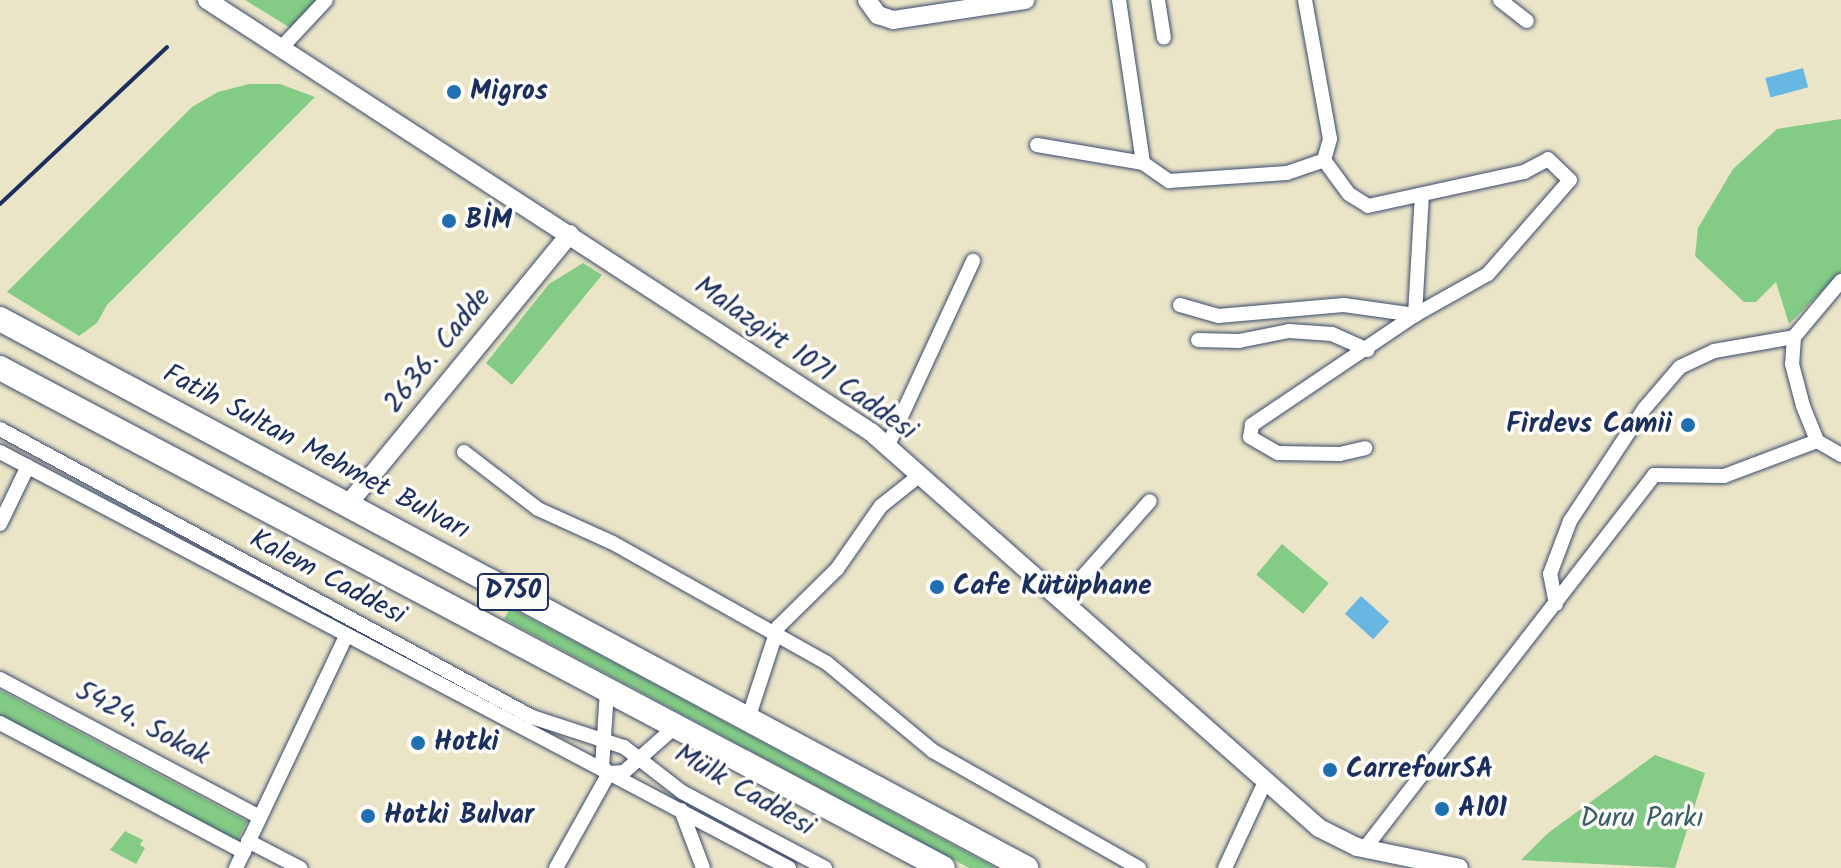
<!DOCTYPE html>
<html>
<head>
<meta charset="utf-8">
<style>
  body { margin:0 }
  #map { position:relative; width:1841px; height:868px; overflow:hidden; background:#ebe5c8; font-family:Kalam,sans-serif }
  div>[style] { position:absolute }
  .green>* { inset:0; background:#84cb86; transform-origin:0 0 }
  .water>* { inset:0; background:#68b6e2; transform-origin:0 0 }
  .roads { filter:drop-shadow(0 0 2px #3a4a6e) drop-shadow(0 0 2px #3a4a6e) }
  .street>* { height:14px; margin:-7px; padding:0 7px; transform-origin:7px; border-radius:7px; background:#fff }
  .secondary>* { height:18px; margin:-9px; padding:0 9px; transform-origin:9px; border-radius:9px; background:#fff }
  .highway>* { height:24px; margin:-12px; padding:0 12px; transform-origin:12px; border-radius:12px; background:#fff }
  .rail>* { height:4px; margin:-2px; padding:0 2px; transform-origin:2px; border-radius:2px; background:#1b2f5e }
  .dots>* { width:22px; height:22px; translate:-50% -50%; box-sizing:border-box; border:4px solid #fdfcf7; border-radius:50% }
  span { translate:-50% -50%; white-space:nowrap; text-align:center; line-height:1.15; -webkit-text-stroke:7px #fdfcf7; paint-order:stroke }
  .shield-label span { padding:2px 6px; background:#fdfcf7; border:2px solid; border-radius:6px; -webkit-text-stroke-width:0 }
  .shield-label { font-size:26px; color:#1b2f5e; font-weight:700 }
  .poi-label { font-size:28px; color:#1b2f5e; font-weight:700 }
  .left { translate:0 -50%; text-align:left }
  .right { translate:-100% -50%; text-align:right }
  .street-label { font-size:28px; color:#1b2f5e }
  .park-label { font-size:28px; color:#3a5e6a }
</style>
</head>
<body>
<div id="map">
  <div class="green">
    <i style="clip-path:polygon(245px 0,320px 0,292px 29px)"></i>
    <i style="clip-path:polygon(249px 84px,280px 84px,315px 97px,107px 305px,97px 323px,79px 336px,7px 292px,192px 107px,218px 92px)"></i>
    <i style="clip-path:polygon(1841px 119px,1841px 272px,1789px 324px,1776px 282px,1756px 302px,1744px 302px,1695px 256px,1698px 228px,1733px 169px,1777px 129px)"></i>
    <i style="clip-path:polygon(583px 263px,602px 275px,512px 385px,486px 363px,549px 284px)"></i>
    <i style="left:1282px;top:544px;width:61px;height:40px;rotate:40deg"></i>
    <i style="clip-path:polygon(510px 608px,617px 664px,996px 868px,969px 868px,908px 835px,504px 619px)"></i>
    <i style="left:0;top:690px;width:280px;height:27px;rotate:28deg"></i>
    <i style="clip-path:polygon(1655px 755px,1705px 773px,1675px 868px,1521px 860px,1548px 833px)"></i>
    <i style="clip-path:polygon(125px 831px,143px 840px,140px 845px,145px 848px,136px 864px,110px 850px)"></i>
  </div>
  <div class="water">
    <i style="left:1803px;top:68px;width:20px;height:39px;rotate:75deg"></i>
    <i style="left:1361px;top:596px;width:38px;height:24px;rotate:42deg"></i>
  </div>
  <div class="roads">
    <div class="street">
      <i style="left:1119px;top:0;width:165px;rotate:81.6deg"></i>
      <i style="left:1158px;top:0;width:38px;rotate:81deg"></i>
      <i style="left:1500px;top:0;width:34px;rotate:38deg"></i>
      <i style="left:282px;top:47px;width:64px;rotate:-46.9deg"></i>
      <i style="left:1037px;top:145px;width:108px;rotate:9.6deg"></i>
      <i style="left:1143px;top:163px;width:32px;rotate:35deg"></i>
      <i style="left:1169px;top:181px;width:118px;rotate:-3.9deg"></i>
      <i style="left:1287px;top:173px;width:39px;rotate:-19deg"></i>
      <i style="left:1324px;top:160px;width:22px;rotate:-74deg"></i>
      <i style="left:1330px;top:139px;width:141px;rotate:-100.2deg"></i>
      <i style="left:1324px;top:160px;width:42px;rotate:53.7deg"></i>
      <i style="left:1349px;top:194px;width:22px;rotate:32deg"></i>
      <i style="left:1368px;top:206px;width:160px;rotate:-12.3deg"></i>
      <i style="left:1524px;top:172px;width:27px;rotate:-28deg"></i>
      <i style="left:1548px;top:159px;width:30px;rotate:44deg"></i>
      <i style="left:1570px;top:180px;width:125px;rotate:131.1deg"></i>
      <i style="left:1488px;top:274px;width:84px;rotate:150.7deg"></i>
      <i style="left:1415px;top:315px;width:197px;rotate:146deg"></i>
      <i style="left:1252px;top:425px;width:12px;rotate:99deg"></i>
      <i style="left:1250px;top:437px;width:32px;rotate:30deg"></i>
      <i style="left:1278px;top:453px;width:62px;rotate:0.9deg"></i>
      <i style="left:1340px;top:454px;width:26px;rotate:-13deg"></i>
      <i style="left:1180px;top:305px;width:40px;rotate:16deg"></i>
      <i style="left:1218px;top:316px;width:126px;rotate:-5deg"></i>
      <i style="left:1344px;top:305px;width:72px;rotate:8deg"></i>
      <i style="left:1415px;top:315px;width:120px;rotate:-86.7deg"></i>
      <i style="left:1794px;top:337px;width:27px;rotate:94deg"></i>
      <i style="left:1792px;top:364px;width:43px;rotate:75.3deg"></i>
      <i style="left:1803px;top:406px;width:38px;rotate:68deg"></i>
      <i style="left:1817px;top:441px;width:28px;rotate:30deg"></i>
      <i style="left:1794px;top:337px;width:73px;rotate:-50deg"></i>
      <i style="left:1198px;top:340px;width:41px;rotate:1.4deg"></i>
      <i style="left:1239px;top:341px;width:51px;rotate:-11.3deg"></i>
      <i style="left:1289px;top:331px;width:43px;rotate:4deg"></i>
      <i style="left:1332px;top:334px;width:39px;rotate:24deg"></i>
      <i style="left:0;top:429px;width:605px;rotate:28.43deg"></i>
      <i style="left:532px;top:717px;width:97px;rotate:18.1deg"></i>
      <i style="left:624px;top:747px;width:73px;rotate:37.8deg"></i>
      <i style="left:682px;top:792px;width:162px;rotate:28deg"></i>
      <i style="left:888px;top:445px;width:203px;rotate:-65.2deg"></i>
      <i style="left:0;top:452px;width:892px;rotate:27.8deg"></i>
      <i style="left:464px;top:452px;width:93px;rotate:37.6deg"></i>
      <i style="left:538px;top:509px;width:82px;rotate:24.4deg"></i>
      <i style="left:613px;top:543px;width:245px;rotate:29.3deg"></i>
      <i style="left:827px;top:663px;width:138px;rotate:39.7deg"></i>
      <i style="left:933px;top:751px;width:237px;rotate:29.6deg"></i>
      <i style="left:0;top:524px;width:64px;rotate:-64.2deg"></i>
      <i style="left:1062px;top:600px;width:132px;rotate:-48.4deg"></i>
      <i style="left:1556px;top:604px;width:31px;rotate:-101deg"></i>
      <i style="left:1550px;top:574px;width:57px;rotate:-69.3deg"></i>
      <i style="left:1570px;top:521px;width:134px;rotate:-56.5deg"></i>
      <i style="left:1644px;top:409px;width:55px;rotate:-49.4deg"></i>
      <i style="left:1680px;top:367px;width:38px;rotate:-25deg"></i>
      <i style="left:1714px;top:351px;width:81px;rotate:-9.9deg"></i>
      <i style="left:0;top:679px;width:293px;rotate:28deg"></i>
      <i style="left:607px;top:690px;width:77px;rotate:93.7deg"></i>
      <i style="left:602px;top:767px;width:9px;rotate:41deg"></i>
      <i style="left:748px;top:719px;width:97px;rotate:-71.9deg"></i>
      <i style="left:778px;top:627px;width:83px;rotate:-44.5deg"></i>
      <i style="left:837px;top:569px;width:77px;rotate:-55.1deg"></i>
      <i style="left:881px;top:506px;width:50px;rotate:-38.5deg"></i>
      <i style="left:0;top:723px;width:276px;rotate:27.9deg"></i>
      <i style="left:610px;top:773px;width:14px;rotate:-4deg"></i>
      <i style="left:624px;top:772px;width:69px;rotate:-41.5deg"></i>
      <i style="left:681px;top:810px;width:62px;rotate:69.2deg"></i>
      <i style="left:248px;top:841px;width:59px;rotate:27.4deg"></i>
      <i style="left:1365px;top:848px;width:472px;rotate:-52.2deg"></i>
      <i style="left:1654px;top:475px;width:70px;rotate:0.8deg"></i>
      <i style="left:1724px;top:476px;width:99px;rotate:-20.6deg"></i>
      <i style="left:236px;top:868px;width:257px;rotate:-64.6deg"></i>
      <i style="left:556px;top:868px;width:109px;rotate:-60.8deg"></i>
      <i style="left:1225px;top:868px;width:95px;rotate:-65.1deg"></i>
    </div>
    <div class="secondary">
      <i style="left:207px;top:0;width:792px;rotate:33.05deg"></i>
      <i style="left:871px;top:432px;width:598px;rotate:41.47deg"></i>
      <i style="left:1319px;top:828px;width:42px;rotate:26.6deg"></i>
      <i style="left:1357px;top:847px;width:104px;rotate:11.6deg"></i>
      <i style="left:867px;top:0;width:19px;rotate:54deg"></i>
      <i style="left:878px;top:15px;width:16px;rotate:18deg"></i>
      <i style="left:893px;top:20px;width:134px;rotate:-8.6deg"></i>
      <i style="left:349px;top:503px;width:348px;rotate:-50.6deg"></i>
    </div>
    <div class="highway">
      <i style="left:0;top:319px;width:1164px;rotate:28.15deg"></i>
      <i style="left:0;top:368px;width:1067px;rotate:27.93deg"></i>
    </div>
  </div>
  <div class="rail">
    <i style="left:0;top:204px;width:229px;rotate:-43.2deg"></i>
  </div>
  <div class="dots">
    <i style="left:454px;top:92px;background:#1f6fb2"></i>
    <i style="left:449px;top:221px;background:#1f6fb2"></i>
    <i style="left:1688px;top:425px;background:#1f6fb2"></i>
    <i style="left:937px;top:587px;background:#1f6fb2"></i>
    <i style="left:418px;top:743px;background:#1f6fb2"></i>
    <i style="left:1330px;top:770px;background:#1f6fb2"></i>
    <i style="left:1442px;top:809px;background:#1f6fb2"></i>
    <i style="left:368px;top:816px;background:#1f6fb2"></i>
  </div>
  <div class="shield-label">
    <span style="left:513px;top:592px">D750</span>
  </div>
  <div class="poi-label">
    <span class="left" style="left:470px;top:92px">Migros</span>
    <span class="left" style="left:465px;top:221px">BİM</span>
    <span class="right" style="left:1672px;top:425px">Firdevs Camii</span>
    <span class="left" style="left:953px;top:587px">Cafe Kütüphane</span>
    <span class="left" style="left:434px;top:743px">Hotki</span>
    <span class="left" style="left:1346px;top:770px">CarrefourSA</span>
    <span class="left" style="left:1458px;top:809px">A101</span>
    <span class="left" style="left:384px;top:816px">Hotki Bulvar</span>
  </div>
  <div class="street-label">
    <span style="left:438px;top:351px;rotate:-51deg">2636. Cadde</span>
    <span style="left:805px;top:359px;rotate:35deg">Malazgirt 1071 Caddesi</span>
    <span style="left:316px;top:453px;rotate:28deg">Fatih Sultan Mehmet Bulvarı</span>
    <span style="left:327px;top:578px;rotate:28deg">Kalem Caddesi</span>
    <span style="left:142px;top:724px;rotate:28deg">5424. Sokak</span>
    <span style="left:744px;top:791px;rotate:30deg">Mülk Caddesi</span>
  </div>
  <div class="park-label">
    <span style="left:1642px;top:819px">Duru Parkı</span>
  </div>
</div>
</body>
</html>
